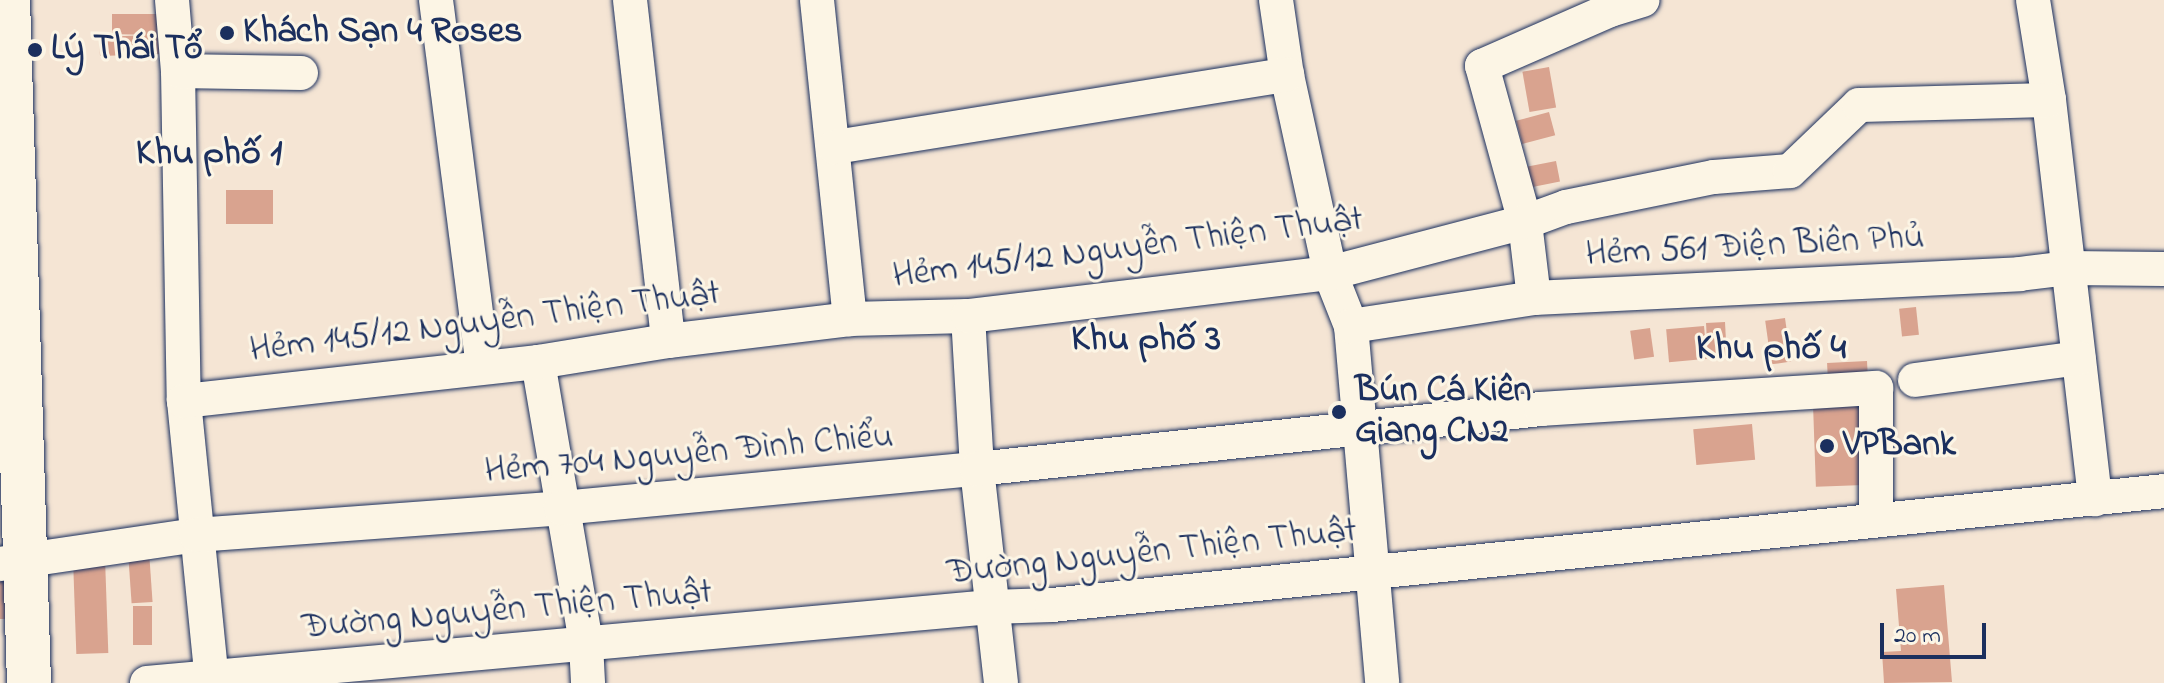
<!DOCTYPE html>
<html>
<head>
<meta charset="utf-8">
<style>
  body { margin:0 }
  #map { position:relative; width:2164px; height:683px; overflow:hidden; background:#f5e5d4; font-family:"Indie Flower",sans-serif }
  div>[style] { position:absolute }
  .building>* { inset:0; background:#d9a38f; transform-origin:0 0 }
  .roads { filter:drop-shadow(0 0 2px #1b2f5e) drop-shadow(0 0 2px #1b2f5e) }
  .minor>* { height:34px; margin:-17px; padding:0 17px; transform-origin:17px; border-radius:17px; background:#fcf5e5 }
  .major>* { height:44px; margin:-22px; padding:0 22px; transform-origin:22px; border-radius:22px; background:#fcf5e5 }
  .dots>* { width:22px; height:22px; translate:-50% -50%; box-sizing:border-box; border:4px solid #fcf5e5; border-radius:50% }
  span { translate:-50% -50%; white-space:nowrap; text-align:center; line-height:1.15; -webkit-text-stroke:6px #fcf5e5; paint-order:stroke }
  .poi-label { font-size:36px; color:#1b2f5e; font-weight:700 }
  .left { translate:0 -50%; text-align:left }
  .street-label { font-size:36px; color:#1b2f5e }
  .neighbourhood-label { font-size:38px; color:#1b2f5e; font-weight:700 }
  .scale { position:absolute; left:1880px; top:623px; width:106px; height:36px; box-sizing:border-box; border:4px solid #1b2f5e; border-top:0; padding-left:10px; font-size:24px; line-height:28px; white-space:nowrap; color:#1b2f5e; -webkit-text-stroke:6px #fcf5e5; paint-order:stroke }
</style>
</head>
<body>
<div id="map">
  <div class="building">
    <i style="clip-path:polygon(112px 14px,160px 14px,164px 54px,100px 56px,99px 37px,150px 35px,112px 34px)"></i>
    <i style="left:1549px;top:67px;width:41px;height:27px;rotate:80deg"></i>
    <i style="left:1549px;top:112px;width:24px;height:34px;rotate:75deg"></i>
    <i style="left:1556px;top:161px;width:21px;height:33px;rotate:79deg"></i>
    <i style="left:226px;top:190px;width:47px;height:34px"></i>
    <i style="left:1916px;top:307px;width:28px;height:17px;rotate:84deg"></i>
    <i style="left:1785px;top:318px;width:44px;height:20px;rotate:82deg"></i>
    <i style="left:1725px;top:322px;width:34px;height:19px;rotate:87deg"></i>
    <i style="left:1704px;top:326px;width:33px;height:38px;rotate:85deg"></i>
    <i style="left:1650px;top:328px;width:29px;height:20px;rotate:82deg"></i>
    <i style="left:1867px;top:361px;width:17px;height:40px;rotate:87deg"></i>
    <i style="left:1861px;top:403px;width:82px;height:48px;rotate:88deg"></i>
    <i style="left:1752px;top:424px;width:36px;height:59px;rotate:85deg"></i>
    <i style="left:149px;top:551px;width:51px;height:21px;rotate:86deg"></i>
    <i style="left:105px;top:558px;width:95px;height:32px;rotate:88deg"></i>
    <i style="clip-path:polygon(0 572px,7px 572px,10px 619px,0 619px)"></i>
    <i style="clip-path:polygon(1944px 585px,1952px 682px,1884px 683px,1882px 652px,1901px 651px,1896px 589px)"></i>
    <i style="left:133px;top:606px;width:19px;height:39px"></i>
  </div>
  <div class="roads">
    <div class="minor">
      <i style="left:172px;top:0;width:71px;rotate:85.2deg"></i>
      <i style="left:178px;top:71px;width:330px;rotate:89deg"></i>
      <i style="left:184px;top:401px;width:283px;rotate:84.3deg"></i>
      <i style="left:436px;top:0;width:369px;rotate:82.7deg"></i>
      <i style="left:630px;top:0;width:343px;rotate:83.6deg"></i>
      <i style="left:817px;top:0;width:321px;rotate:84.1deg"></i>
      <i style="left:1276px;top:0;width:76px;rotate:81.7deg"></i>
      <i style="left:1287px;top:75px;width:203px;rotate:77.7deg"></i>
      <i style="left:1330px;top:273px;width:57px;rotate:68.4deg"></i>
      <i style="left:1351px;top:326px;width:358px;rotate:85deg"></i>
      <i style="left:2033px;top:0;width:101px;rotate:80.9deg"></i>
      <i style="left:2049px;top:100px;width:402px;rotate:83.4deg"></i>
      <i style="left:178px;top:71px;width:123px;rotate:0.9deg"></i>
      <i style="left:835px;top:147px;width:458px;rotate:-9.1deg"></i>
      <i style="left:1534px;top:298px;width:77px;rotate:-96.8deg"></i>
      <i style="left:1525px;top:222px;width:162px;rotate:-105.4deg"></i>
      <i style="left:1482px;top:66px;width:140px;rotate:-23.6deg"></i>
      <i style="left:1610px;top:10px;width:34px;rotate:-17deg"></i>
      <i style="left:968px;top:316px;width:153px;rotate:86.6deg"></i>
      <i style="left:977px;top:469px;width:215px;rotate:83.6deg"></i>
      <i style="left:1351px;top:326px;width:185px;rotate:-8.7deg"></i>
      <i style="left:1534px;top:298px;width:486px;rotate:-2.8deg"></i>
      <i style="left:2019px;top:274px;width:49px;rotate:-7deg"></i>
      <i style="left:2068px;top:268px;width:96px;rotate:0.6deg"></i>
      <i style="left:538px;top:362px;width:286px;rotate:80.3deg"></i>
      <i style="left:586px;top:644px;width:39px;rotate:87deg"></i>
      <i style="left:1915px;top:380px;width:165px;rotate:-7.6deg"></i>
      <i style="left:184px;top:401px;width:356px;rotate:-6.3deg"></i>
      <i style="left:538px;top:362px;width:132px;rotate:-9.2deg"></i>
      <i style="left:668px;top:341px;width:183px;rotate:-6.9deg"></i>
      <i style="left:850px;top:319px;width:118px;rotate:-1.5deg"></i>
      <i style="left:968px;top:316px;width:365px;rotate:-6.8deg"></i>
      <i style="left:1330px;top:273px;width:202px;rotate:-14.7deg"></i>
      <i style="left:1525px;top:222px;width:44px;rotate:-20.1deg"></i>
      <i style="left:1566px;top:207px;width:151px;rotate:-11.5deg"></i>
      <i style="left:1714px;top:177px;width:76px;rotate:-4.5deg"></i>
      <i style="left:1790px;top:171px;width:95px;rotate:-43.7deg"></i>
      <i style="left:1859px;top:105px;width:190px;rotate:-1.5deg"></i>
      <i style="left:0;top:564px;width:198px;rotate:-8.4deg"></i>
      <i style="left:196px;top:535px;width:366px;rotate:-4.2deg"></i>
      <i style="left:561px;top:508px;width:418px;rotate:-5.4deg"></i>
      <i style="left:977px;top:469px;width:567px;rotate:-6.07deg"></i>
      <i style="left:1541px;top:409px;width:336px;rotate:-3.6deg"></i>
      <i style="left:1876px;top:388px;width:131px;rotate:90deg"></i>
      <i style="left:147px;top:683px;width:847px;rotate:-5.15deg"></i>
      <i style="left:991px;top:607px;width:61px;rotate:-1.9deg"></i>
      <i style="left:1052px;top:605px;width:1118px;rotate:-5.85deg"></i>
    </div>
    <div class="major">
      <i style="left:8px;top:0;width:683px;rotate:88.24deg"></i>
    </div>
  </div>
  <div class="dots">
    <i style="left:227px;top:33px;background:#1b2f5e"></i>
    <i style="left:35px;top:50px;background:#1b2f5e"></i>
    <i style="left:1339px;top:412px;background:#1b2f5e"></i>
    <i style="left:1827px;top:446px;background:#1b2f5e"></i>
  </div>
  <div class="poi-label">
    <span class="left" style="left:243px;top:33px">Khách Sạn 4 Roses</span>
    <span class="left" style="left:51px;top:50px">Lý Thái Tổ</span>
    <span class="left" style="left:1355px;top:412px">Bún Cá Kiên<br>Giang CN2</span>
    <span class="left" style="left:1843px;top:446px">VPBank</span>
  </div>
  <div class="street-label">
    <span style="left:1755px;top:247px;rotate:-3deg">Hẻm 561 Ðiện Biên Phủ</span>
    <span style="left:1128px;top:249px;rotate:-7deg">Hẻm 145/12 Nguyễn Thiện Thuật</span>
    <span style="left:485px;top:323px;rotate:-7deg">Hẻm 145/12 Nguyễn Thiện Thuật</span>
    <span style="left:689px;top:455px;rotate:-5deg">Hẻm 704 Nguyễn Đình Chiểu</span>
    <span style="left:1152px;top:553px;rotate:-6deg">Đường Nguyễn Thiện Thuật</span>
    <span style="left:507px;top:611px;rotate:-5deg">Đường Nguyễn Thiện Thuật</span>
  </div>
  <div class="neighbourhood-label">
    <span style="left:209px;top:155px">Khu phố 1</span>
    <span style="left:1146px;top:341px">Khu phố 3</span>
    <span style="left:1771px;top:350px">Khu phố 4</span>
  </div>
  <div class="scale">20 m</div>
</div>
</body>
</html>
